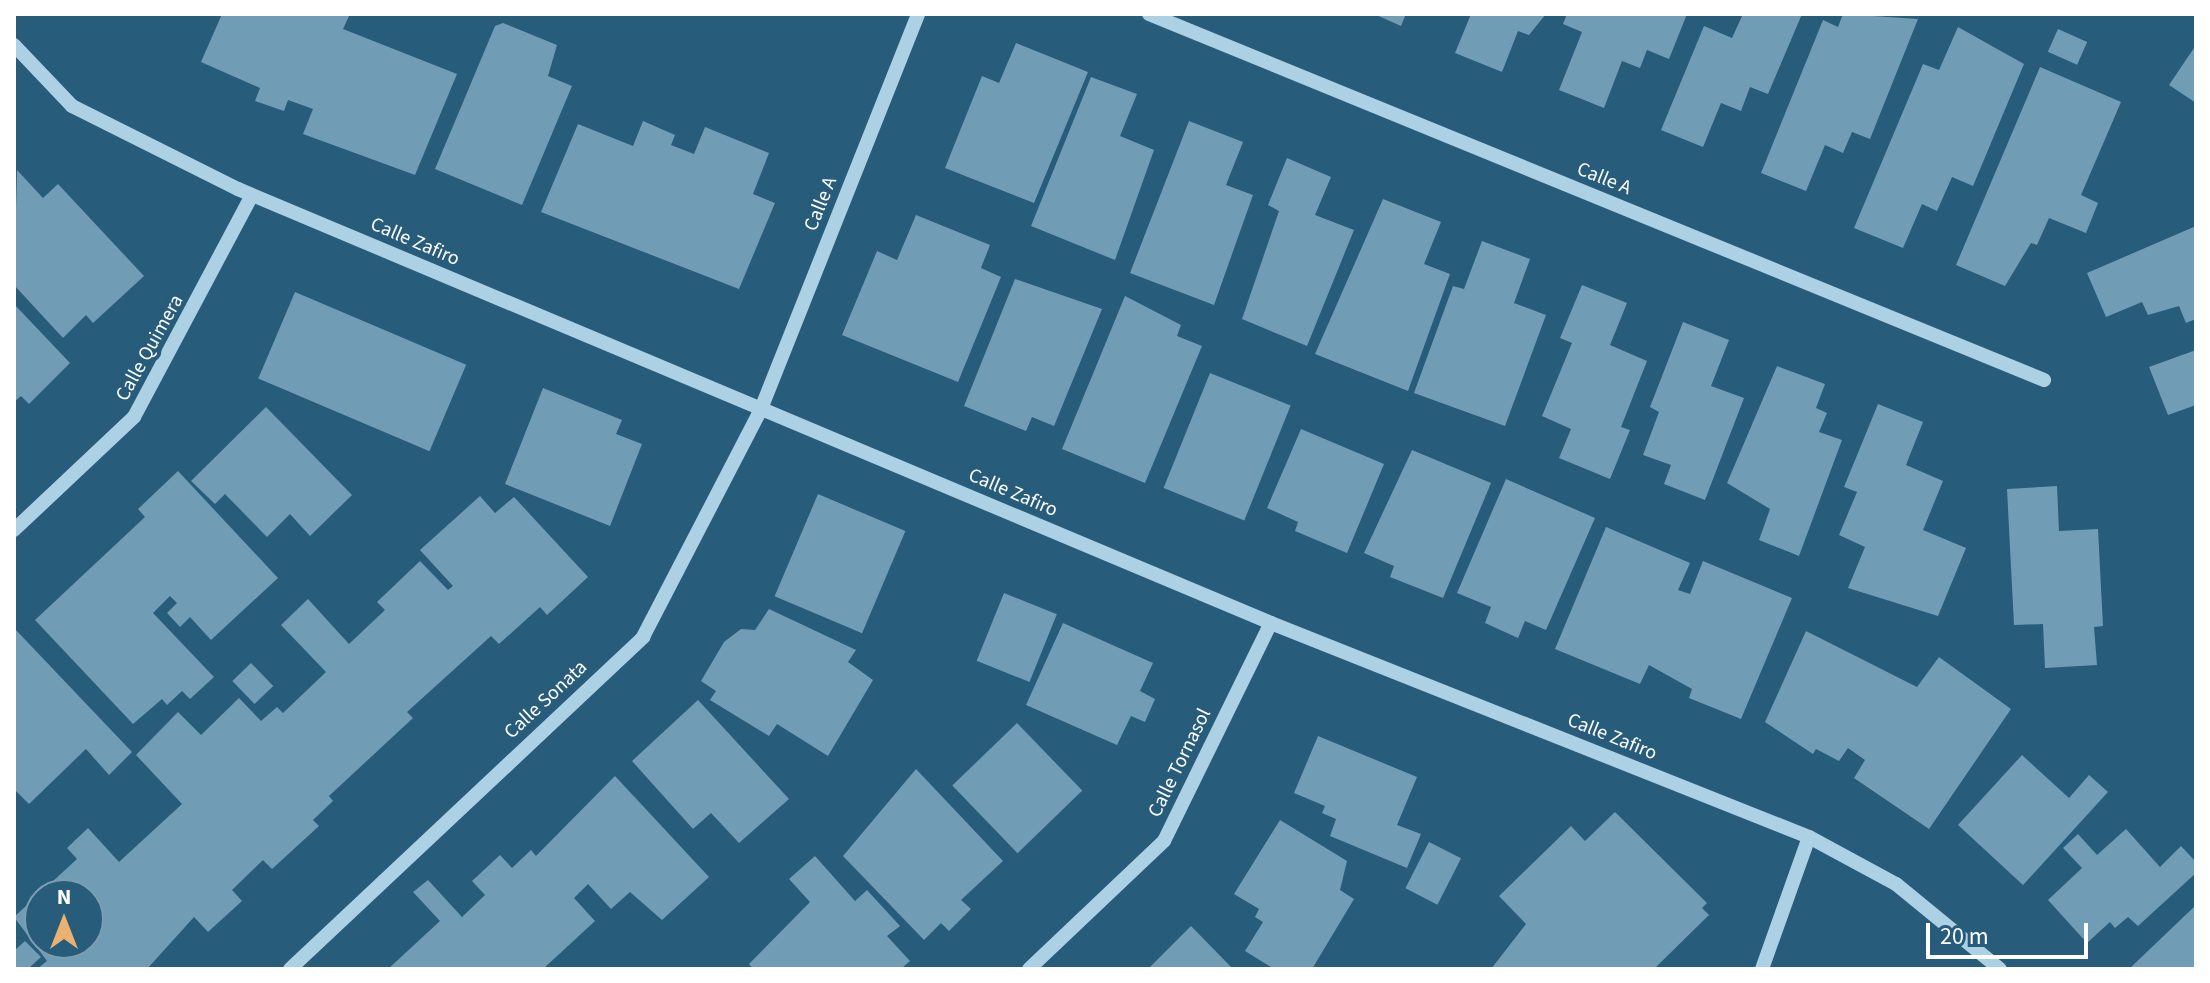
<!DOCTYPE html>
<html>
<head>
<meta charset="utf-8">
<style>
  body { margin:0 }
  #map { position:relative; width:2210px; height:983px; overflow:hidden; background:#275c7b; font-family:"Source Sans 3",sans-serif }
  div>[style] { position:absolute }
  .building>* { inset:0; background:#709cb5; transform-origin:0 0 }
  .minor>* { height:14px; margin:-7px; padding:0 7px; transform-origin:7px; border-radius:7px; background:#acd0e4 }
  span { translate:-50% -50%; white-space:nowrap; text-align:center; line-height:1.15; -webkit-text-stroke:8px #275c7b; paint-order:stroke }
  .street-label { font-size:20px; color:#fff }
  .frame { position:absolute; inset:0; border:16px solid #fff; pointer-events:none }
  .north { position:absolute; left:24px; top:879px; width:80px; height:80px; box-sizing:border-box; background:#275c7b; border:2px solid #7d9db0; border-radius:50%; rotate:0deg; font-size:22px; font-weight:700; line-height:32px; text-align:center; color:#fff }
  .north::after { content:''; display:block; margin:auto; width:28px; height:36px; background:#ecb172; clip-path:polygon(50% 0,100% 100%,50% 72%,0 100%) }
  .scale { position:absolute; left:1926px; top:923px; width:162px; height:36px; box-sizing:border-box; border:4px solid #fff; border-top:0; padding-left:10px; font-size:24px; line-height:28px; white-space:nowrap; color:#fff; -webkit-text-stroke:6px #275c7b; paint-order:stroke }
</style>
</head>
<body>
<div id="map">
  <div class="building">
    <i style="clip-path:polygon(222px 14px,350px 14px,343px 29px,457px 74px,415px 175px,303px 134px,313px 109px,288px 100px,284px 111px,255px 101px,260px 88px,201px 62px)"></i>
    <i style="clip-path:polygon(1374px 14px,1406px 14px,1401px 26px)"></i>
    <i style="clip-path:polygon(1471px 14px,1546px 14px,1529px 35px,1518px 31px,1502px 72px,1455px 53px)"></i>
    <i style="clip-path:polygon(1567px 14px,1687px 14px,1669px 59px,1647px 50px,1640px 68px,1622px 61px,1604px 108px,1559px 90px,1582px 32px,1563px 24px)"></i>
    <i style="clip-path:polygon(1743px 14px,1802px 14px,1768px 94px,1750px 87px,1741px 111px,1721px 103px,1703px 147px,1661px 130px,1704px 26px,1732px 38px)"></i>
    <i style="clip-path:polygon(1843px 14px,1918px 19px,1870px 139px,1852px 132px,1843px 153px,1825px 145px,1806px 191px,1761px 173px,1823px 20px,1838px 27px)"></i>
    <i style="clip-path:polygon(503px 23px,557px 45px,548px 76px,572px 86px,522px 205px,435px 169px,495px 26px)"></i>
    <i style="clip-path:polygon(1958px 27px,2024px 64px,1973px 186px,1952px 177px,1937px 211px,1922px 204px,1903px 248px,1854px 228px,1923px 64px,1939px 70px)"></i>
    <i style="left:2058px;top:29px;width:32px;height:25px;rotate:24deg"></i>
    <i style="clip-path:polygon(1016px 43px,1088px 72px,1034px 203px,945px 168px,982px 76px,999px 83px)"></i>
    <i style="clip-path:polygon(2196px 45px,2196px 103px,2169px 85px)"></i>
    <i style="clip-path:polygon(2040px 67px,2121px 102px,2081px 195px,2098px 203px,2086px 233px,2049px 218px,2037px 245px,2031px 243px,2005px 286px,1956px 265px)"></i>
    <i style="clip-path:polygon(1091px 77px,1137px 94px,1120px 136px,1154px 150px,1115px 260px,1031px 226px)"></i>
    <i style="clip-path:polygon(643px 121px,675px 135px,671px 145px,694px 154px,705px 127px,769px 153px,753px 194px,775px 203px,739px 289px,541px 212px,578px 124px,633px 146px)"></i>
    <i style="clip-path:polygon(1189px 121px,1243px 142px,1226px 185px,1253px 195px,1214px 305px,1130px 273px)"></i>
    <i style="clip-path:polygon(1287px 158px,1331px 177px,1315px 215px,1354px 230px,1307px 346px,1242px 319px,1279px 211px,1268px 205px)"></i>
    <i style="clip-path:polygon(17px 170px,43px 198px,58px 184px,144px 276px,93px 323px,86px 315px,63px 338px,14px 285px)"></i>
    <i style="clip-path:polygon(1383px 199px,1441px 222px,1424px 264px,1450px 274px,1408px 391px,1315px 354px)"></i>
    <i style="clip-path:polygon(916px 215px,990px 245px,981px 268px,1001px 277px,958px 382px,842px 335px,877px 251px,897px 260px)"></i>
    <i style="clip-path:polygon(2196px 226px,2196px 319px,2186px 323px,2179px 306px,2148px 315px,2142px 302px,2106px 317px,2087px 273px)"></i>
    <i style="clip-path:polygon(1482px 241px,1530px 259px,1514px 303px,1546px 315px,1505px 426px,1414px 393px,1453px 286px,1464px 289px)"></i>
    <i style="clip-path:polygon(1015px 279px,1102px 309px,1054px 426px,1032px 417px,1026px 431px,964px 406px)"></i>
    <i style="clip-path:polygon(1582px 285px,1627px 303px,1610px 345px,1647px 361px,1621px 427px,1630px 430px,1610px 479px,1559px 458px,1571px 429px,1542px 416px,1572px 343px,1560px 338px)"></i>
    <i style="left:295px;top:292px;width:186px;height:94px;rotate:23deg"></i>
    <i style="clip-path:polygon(1125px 296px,1181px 325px,1177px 336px,1202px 346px,1145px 483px,1062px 449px)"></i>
    <i style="clip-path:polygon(14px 304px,70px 363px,29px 404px,21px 396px,14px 402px)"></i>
    <i style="clip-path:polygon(1683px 322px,1729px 340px,1711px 386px,1744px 398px,1705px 500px,1664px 484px,1671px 465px,1643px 455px,1659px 412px,1650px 407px)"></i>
    <i style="clip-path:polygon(2196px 350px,2196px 405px,2168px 415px,2149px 367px)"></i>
    <i style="clip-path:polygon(1777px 366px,1825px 384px,1816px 408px,1827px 413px,1819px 432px,1842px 440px,1799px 556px,1759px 540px,1770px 509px,1727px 483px)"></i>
    <i style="left:1210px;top:373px;width:87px;height:124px;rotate:22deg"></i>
    <i style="clip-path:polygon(543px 388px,622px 420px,616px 434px,642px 444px,610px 526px,505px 484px)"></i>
    <i style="clip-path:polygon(1878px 404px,1923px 422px,1906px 465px,1943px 481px,1923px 530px,1966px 548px,1938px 616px,1848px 588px,1865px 547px,1839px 535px,1857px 492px,1844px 487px)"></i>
    <i style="clip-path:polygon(266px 407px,352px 495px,310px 536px,290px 514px,267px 537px,225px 494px,215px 504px,191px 481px)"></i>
    <i style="clip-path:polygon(1301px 429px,1384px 464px,1347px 553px,1295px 531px,1298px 522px,1267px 508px)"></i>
    <i style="clip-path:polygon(1412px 450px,1491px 483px,1443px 598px,1390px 577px,1394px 566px,1364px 553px)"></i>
    <i style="clip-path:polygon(178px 471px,278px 578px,211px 640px,190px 617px,180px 627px,167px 613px,177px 603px,170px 596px,153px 613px,214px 677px,190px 699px,182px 691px,167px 705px,162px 699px,133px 724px,35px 620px,145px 517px,138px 509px)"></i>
    <i style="clip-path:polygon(1506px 479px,1595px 518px,1546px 630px,1525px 621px,1518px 638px,1485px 623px,1491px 607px,1457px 593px)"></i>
    <i style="clip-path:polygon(2057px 486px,2059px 531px,2098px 529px,2103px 626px,2094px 627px,2097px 665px,2045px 668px,2043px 624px,2014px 625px,2007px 489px)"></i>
    <i style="left:818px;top:494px;width:95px;height:111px;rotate:23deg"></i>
    <i style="clip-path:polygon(evenodd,480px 496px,495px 513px,514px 497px,588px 577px,547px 615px,540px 607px,499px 644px,491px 636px,407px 712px,413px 718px,329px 796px,333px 801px,313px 820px,319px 826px,272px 869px,263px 860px,232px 890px,242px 901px,208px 932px,194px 917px,147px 969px,37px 969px,47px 961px,14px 917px,77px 859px,67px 848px,88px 828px,119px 862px,182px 804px,136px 755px,178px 712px,201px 735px,239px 698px,261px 721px,277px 707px,283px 713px,326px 672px,281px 625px,308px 599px,349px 644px,385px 610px,377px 602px,420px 561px,448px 590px,453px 586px,420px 550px,480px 496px,40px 895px,88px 895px,88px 943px,40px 943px,40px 895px)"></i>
    <i style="clip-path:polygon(1606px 527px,1690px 563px,1678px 590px,1690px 594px,1703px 561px,1792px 598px,1741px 719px,1689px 698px,1692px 689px,1649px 665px,1640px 684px,1555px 649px)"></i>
    <i style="left:1004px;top:593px;width:57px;height:73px;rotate:22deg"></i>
    <i style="clip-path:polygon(769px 609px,856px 650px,848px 662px,873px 680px,828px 756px,777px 724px,769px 736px,710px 700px,716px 691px,701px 681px,724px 642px,741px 629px,755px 630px)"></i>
    <i style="clip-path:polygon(1063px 623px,1153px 663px,1140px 691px,1155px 699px,1145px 722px,1131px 716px,1117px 745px,1026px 705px)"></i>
    <i style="clip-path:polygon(14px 628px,132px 752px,109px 775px,86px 749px,29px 804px,14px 789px)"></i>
    <i style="clip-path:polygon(1806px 631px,1917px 687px,1939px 657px,2011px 709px,1929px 829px,1854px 778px,1865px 760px,1848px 748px,1839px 761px,1816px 749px,1813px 754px,1765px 722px)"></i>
    <i style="left:251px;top:663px;width:32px;height:26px;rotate:46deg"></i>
    <i style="clip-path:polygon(698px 700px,789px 799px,739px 843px,711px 813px,693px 829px,632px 761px)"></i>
    <i style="left:1017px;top:723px;width:94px;height:90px;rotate:46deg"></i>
    <i style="clip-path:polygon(1318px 736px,1417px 777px,1397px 825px,1421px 834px,1407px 868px,1330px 836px,1336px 819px,1322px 813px,1325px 806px,1294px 793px)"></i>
    <i style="clip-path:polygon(2022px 755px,2069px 798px,2089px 775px,2108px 792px,2023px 885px,1958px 825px)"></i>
    <i style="clip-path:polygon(916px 769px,1003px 861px,961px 900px,971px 909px,949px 931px,941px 923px,924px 940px,843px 856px)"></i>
    <i style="clip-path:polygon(615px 776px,709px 877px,662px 920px,630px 892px,611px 909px,588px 884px,574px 898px,595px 921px,543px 969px,388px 969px,440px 921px,413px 892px,428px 880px,462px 917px,485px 895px,472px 881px,500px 855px,512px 868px,531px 850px,536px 856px)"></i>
    <i style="clip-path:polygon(1615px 812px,1707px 903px,1702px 908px,1709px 915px,1654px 969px,1491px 969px,1526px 924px,1499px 896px,1571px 826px,1585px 841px)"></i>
    <i style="clip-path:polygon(1280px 820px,1347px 861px,1340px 890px,1354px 899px,1312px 969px,1274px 969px,1245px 951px,1263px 922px,1255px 917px,1259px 909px,1234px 894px)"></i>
    <i style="clip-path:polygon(2126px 829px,2160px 867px,2181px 846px,2196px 862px,2196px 873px,2138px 926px,2128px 917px,2115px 928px,2110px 922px,2087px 943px,2048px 900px,2082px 868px,2063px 848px,2078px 834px,2097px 855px)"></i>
    <i style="left:1429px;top:842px;width:36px;height:52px;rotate:27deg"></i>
    <i style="clip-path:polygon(815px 856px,855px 901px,867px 890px,900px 926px,887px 936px,910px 961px,901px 969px,753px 969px,749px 964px,810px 902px,789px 879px)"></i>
    <i style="clip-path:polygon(2196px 905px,2196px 969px,2129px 969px)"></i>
    <i style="clip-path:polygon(1191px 926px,1233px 969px,1148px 969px)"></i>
    <i style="clip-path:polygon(25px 941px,41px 957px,28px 969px,14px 969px,14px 951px)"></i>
  </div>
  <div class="minor">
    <i style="left:1149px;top:14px;width:967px;rotate:22.24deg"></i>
    <i style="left:14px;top:45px;width:84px;rotate:46.4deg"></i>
    <i style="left:72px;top:106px;width:186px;rotate:26.6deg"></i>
    <i style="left:238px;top:189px;width:1120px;rotate:22.79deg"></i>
    <i style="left:1271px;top:623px;width:579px;rotate:21.69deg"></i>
    <i style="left:1809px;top:837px;width:99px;rotate:28.4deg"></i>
    <i style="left:1896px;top:884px;width:134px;rotate:39.3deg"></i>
    <i style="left:14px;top:530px;width:165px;rotate:-43.3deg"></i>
    <i style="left:134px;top:417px;width:251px;rotate:-62deg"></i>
    <i style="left:290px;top:969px;width:485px;rotate:-43.2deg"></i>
    <i style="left:643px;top:637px;width:257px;rotate:-62.6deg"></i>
    <i style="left:761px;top:409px;width:425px;rotate:-68.3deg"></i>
    <i style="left:1029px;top:969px;width:186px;rotate:-43.5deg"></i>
    <i style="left:1164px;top:841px;width:243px;rotate:-63.9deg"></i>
    <i style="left:1762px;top:969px;width:140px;rotate:-70.4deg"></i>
  </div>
  <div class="street-label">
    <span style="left:1604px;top:179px;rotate:22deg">Calle A</span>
    <span style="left:821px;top:204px;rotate:-68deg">Calle A</span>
    <span style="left:415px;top:242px;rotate:23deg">Calle Zafiro</span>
    <span style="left:150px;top:348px;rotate:-61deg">Calle Quimera</span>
    <span style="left:1013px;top:493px;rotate:23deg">Calle Zafiro</span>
    <span style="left:546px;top:700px;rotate:-43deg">Calle Sonata</span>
    <span style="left:1612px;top:737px;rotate:22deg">Calle Zafiro</span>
    <span style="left:1180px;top:763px;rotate:-64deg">Calle Tornasol</span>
  </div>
  <div class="frame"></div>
  <div class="north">N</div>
  <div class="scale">20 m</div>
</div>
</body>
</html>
